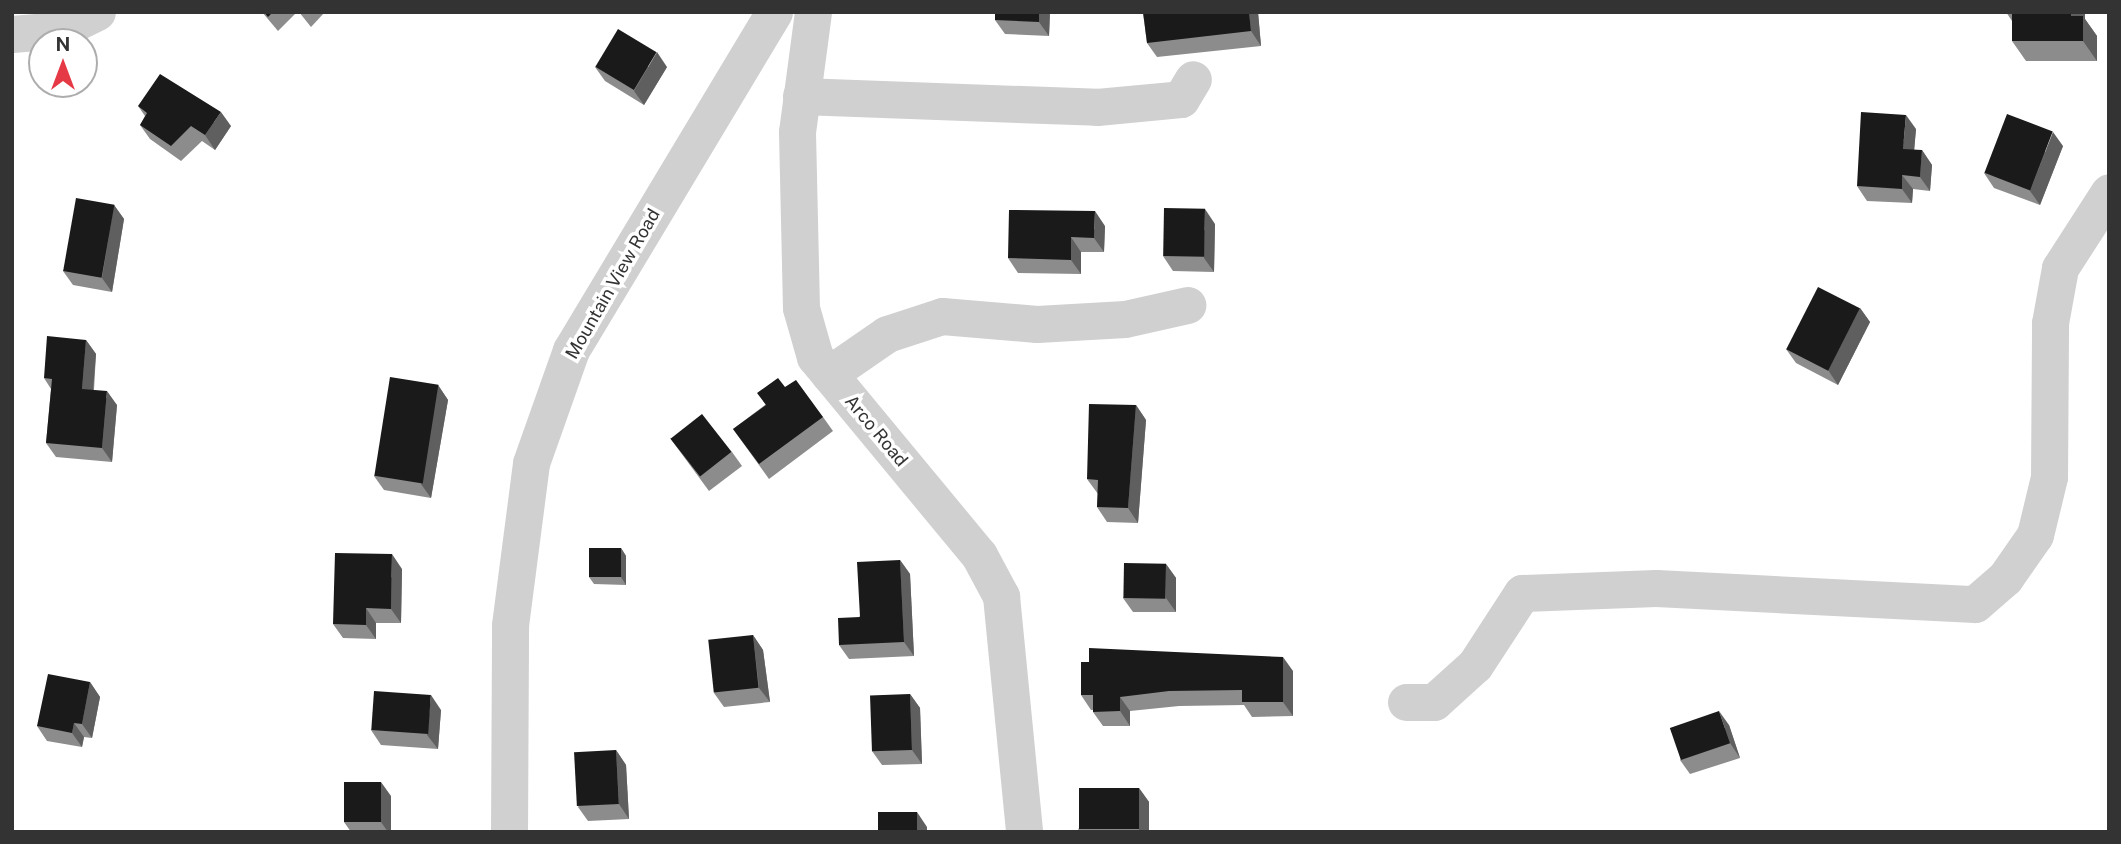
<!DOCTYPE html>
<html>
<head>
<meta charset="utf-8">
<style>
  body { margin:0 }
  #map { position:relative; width:2121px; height:844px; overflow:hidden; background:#fff; font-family:"Public Sans",sans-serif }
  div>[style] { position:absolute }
  .minor>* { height:37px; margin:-18.5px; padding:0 18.5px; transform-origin:18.5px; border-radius:18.5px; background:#d0d0d0 }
  .wall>* { inset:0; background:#8c8c8c }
  .shaded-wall>* { inset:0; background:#5f5f5f }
  .building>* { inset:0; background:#1a1a1a; transform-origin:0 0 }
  span { translate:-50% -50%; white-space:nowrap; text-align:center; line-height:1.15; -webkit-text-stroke:7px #fff; paint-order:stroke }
  .street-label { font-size:18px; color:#333 }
  .frame { position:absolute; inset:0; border:14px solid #333; pointer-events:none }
  .north { position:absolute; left:28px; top:28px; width:70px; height:70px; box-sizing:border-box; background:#fff; border:2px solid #adadad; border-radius:50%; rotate:0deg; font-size:19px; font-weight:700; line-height:28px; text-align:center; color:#333 }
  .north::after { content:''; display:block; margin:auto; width:24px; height:32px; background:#e63946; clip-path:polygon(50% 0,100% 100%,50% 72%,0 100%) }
</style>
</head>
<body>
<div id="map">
  <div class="minor">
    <i style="left:813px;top:12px;width:121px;rotate:97.6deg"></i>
    <i style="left:797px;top:132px;width:176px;rotate:88.7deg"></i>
    <i style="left:801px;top:308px;width:51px;rotate:74.1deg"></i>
    <i style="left:815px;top:357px;width:257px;rotate:50.4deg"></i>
    <i style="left:979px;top:555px;width:47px;rotate:61.8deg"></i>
    <i style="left:1001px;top:596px;width:237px;rotate:84.4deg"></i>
    <i style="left:12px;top:34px;width:48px;rotate:-4.8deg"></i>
    <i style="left:60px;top:30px;width:41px;rotate:-25.9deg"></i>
    <i style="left:801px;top:96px;width:296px;rotate:2.1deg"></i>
    <i style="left:1097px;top:107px;width:84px;rotate:-5.4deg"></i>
    <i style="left:1181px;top:99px;width:23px;rotate:-59deg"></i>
    <i style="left:829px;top:374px;width:70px;rotate:-34.6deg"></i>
    <i style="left:887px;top:334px;width:58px;rotate:-18.1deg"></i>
    <i style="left:942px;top:316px;width:95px;rotate:4.8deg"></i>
    <i style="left:1037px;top:324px;width:88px;rotate:-3.3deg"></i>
    <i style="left:1125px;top:319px;width:64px;rotate:-12.7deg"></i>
    <i style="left:1406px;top:702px;width:28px"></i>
    <i style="left:1434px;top:702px;width:55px;rotate:-42.1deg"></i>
    <i style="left:1475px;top:665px;width:86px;rotate:-56.9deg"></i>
    <i style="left:1522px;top:593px;width:134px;rotate:-2.1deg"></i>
    <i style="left:1656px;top:588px;width:319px;rotate:2.9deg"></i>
    <i style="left:1975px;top:604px;width:40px;rotate:-41deg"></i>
    <i style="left:2005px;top:578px;width:52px;rotate:-55.1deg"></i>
    <i style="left:2035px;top:535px;width:60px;rotate:-76.4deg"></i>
    <i style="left:2049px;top:477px;width:154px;rotate:-89.6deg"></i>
    <i style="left:2050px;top:323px;width:56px;rotate:-79.7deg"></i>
    <i style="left:2060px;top:268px;width:90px;rotate:-57.2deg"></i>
    <i style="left:509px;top:832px;width:207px;rotate:-89.7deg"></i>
    <i style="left:510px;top:625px;width:163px;rotate:-82.6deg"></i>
    <i style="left:531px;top:463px;width:120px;rotate:-70.5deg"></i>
    <i style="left:571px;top:350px;width:394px;rotate:-59deg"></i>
  </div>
  <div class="wall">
    <i style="clip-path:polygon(262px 12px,297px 12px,278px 31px)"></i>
    <i style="clip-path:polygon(299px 12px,325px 12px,311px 27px)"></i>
    <i style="clip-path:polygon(1050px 12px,1049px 36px,1005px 34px,995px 20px)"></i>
    <i style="clip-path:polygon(1143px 12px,1258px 12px,1261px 46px,1157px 57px,1147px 43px)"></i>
    <i style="clip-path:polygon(2006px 12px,2085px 12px,2085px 19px,2097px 36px,2097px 61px,2026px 61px,2012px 41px,2012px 21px)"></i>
    <i style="clip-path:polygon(595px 67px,667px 67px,644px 105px,605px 81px)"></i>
    <i style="clip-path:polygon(138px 106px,231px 126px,215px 150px,202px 141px,181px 161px,150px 139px,140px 125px,145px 116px)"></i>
    <i style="clip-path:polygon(1916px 129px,1914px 150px,1922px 150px,1932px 165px,1930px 191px,1913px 189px,1912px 203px,1867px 201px,1857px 186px)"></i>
    <i style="clip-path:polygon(2063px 146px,2040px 205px,1994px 188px,1984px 173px)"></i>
    <i style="clip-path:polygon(114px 205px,124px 219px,112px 292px,73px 285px,63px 271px)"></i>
    <i style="clip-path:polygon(1215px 224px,1214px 272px,1173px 271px,1163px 256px)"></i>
    <i style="clip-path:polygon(1105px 226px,1104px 252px,1081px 252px,1081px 274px,1018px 273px,1008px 258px)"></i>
    <i style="clip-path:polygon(1860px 308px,1870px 322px,1838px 385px,1796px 363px,1786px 349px)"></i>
    <i style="clip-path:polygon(86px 340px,96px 354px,94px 390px,117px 405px,112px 462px,56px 457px,46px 443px,51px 389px,44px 378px)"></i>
    <i style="clip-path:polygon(438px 385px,448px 400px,431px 498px,384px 490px,374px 476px)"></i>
    <i style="clip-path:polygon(785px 387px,823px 417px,833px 431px,769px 479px,733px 429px,765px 405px)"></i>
    <i style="clip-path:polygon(1136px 405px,1146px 420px,1138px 523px,1107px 522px,1097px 507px,1098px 494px,1087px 479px)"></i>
    <i style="clip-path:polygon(670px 438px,732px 452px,742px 466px,709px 491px)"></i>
    <i style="clip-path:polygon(621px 548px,626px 556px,626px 585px,594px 584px,589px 577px)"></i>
    <i style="clip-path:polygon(900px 560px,910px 574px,914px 656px,849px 659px,839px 645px)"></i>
    <i style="clip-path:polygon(1166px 564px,1176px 578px,1176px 612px,1133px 612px,1123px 598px)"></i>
    <i style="clip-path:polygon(402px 569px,401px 623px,376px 623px,376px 639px,343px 638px,333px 624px)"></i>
    <i style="clip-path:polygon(753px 635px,763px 650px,770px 702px,724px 707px,714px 693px)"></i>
    <i style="clip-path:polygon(1293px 671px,1293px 716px,1252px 717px,1244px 705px,1179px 706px,1130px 711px,1130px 726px,1103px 726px,1093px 712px,1093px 710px,1091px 710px,1081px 695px)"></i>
    <i style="clip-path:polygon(90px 682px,100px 697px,92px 738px,84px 737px,82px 747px,47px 741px,37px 726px)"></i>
    <i style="clip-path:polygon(910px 694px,920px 708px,922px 764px,882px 765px,872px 751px)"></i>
    <i style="clip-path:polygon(441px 710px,438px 749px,381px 745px,371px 730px)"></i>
    <i style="clip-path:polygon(1729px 725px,1740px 758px,1690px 774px,1680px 760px)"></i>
    <i style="clip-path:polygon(616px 750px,626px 765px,629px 819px,588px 821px,578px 807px)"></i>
    <i style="clip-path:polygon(1139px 788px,1149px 802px,1149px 832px,1080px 832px,1078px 829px)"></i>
    <i style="clip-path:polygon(391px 796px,391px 832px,351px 832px,344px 822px)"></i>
  </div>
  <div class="shaded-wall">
    <i style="clip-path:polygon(1039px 12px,1050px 12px,1049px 36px,1039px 22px)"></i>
    <i style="clip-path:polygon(1249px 12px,1258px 12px,1261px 46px,1251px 31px)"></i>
    <i style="clip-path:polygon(2071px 12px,2085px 12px,2085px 19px,2097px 36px,2097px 61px,2083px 41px,2071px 16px)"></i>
    <i style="clip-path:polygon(657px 52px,667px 67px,644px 105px,634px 91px)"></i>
    <i style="clip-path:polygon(221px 112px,231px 126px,215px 150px,205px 135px)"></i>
    <i style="clip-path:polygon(1906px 115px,1916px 129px,1913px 164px,1903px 149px)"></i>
    <i style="clip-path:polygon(2053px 132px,2063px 146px,2040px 205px,2030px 191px)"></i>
    <i style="clip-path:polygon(1922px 150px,1932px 165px,1930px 191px,1920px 177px)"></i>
    <i style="clip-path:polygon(1902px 175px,1913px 189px,1912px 203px,1902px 189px)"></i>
    <i style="clip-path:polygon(114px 205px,124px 219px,112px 292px,102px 278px)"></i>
    <i style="clip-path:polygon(1205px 209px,1215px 224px,1214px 272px,1204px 258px)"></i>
    <i style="clip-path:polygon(1095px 211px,1105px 226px,1104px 252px,1094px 238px)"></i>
    <i style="clip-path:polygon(1071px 237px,1081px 252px,1081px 274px,1071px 260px)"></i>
    <i style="clip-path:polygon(1860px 308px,1870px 322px,1838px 385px,1828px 370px)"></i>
    <i style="clip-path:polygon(86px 340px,96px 354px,92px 403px,82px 389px)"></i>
    <i style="clip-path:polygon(438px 385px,448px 400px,431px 498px,421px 484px)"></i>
    <i style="clip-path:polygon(107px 391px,117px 405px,112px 462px,102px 448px)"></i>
    <i style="clip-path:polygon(1136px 405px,1146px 420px,1138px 523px,1128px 508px)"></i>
    <i style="clip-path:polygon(621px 548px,626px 556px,626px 585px,621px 577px)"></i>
    <i style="clip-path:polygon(392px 554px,402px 569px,401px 623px,391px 609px)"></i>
    <i style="clip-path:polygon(900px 560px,910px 574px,914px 656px,904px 642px)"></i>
    <i style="clip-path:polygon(1166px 564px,1176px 578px,1176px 612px,1166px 598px)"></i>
    <i style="clip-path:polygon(366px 608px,376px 623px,376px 639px,366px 625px)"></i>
    <i style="clip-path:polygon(753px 635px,763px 650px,770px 702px,759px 688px)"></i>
    <i style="clip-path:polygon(1283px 657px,1293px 671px,1293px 716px,1283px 702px)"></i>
    <i style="clip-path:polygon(90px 682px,100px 697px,92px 738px,82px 724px)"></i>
    <i style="clip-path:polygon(910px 694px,920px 708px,922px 764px,912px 750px)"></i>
    <i style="clip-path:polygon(431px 695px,441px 710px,438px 749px,427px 735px)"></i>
    <i style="clip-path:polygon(1120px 697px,1130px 711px,1130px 726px,1120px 711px)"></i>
    <i style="clip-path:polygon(1719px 711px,1729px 725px,1740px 758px,1730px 743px)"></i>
    <i style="clip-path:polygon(74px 723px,84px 737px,82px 747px,72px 733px)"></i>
    <i style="clip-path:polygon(616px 750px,626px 765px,629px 819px,619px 804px)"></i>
    <i style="clip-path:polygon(381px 782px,391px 796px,391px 832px,388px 832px,381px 822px)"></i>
    <i style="clip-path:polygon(1139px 788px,1149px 802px,1149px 832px,1140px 832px,1139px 830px)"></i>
    <i style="clip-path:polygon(917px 812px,927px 827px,927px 832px,917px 832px)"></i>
  </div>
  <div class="building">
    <i style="clip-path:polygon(264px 12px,273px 12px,268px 17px)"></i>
    <i style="clip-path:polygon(995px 12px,1039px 12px,1039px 22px,995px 20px)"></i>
    <i style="clip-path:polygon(1143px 12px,1249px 12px,1251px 31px,1147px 43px)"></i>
    <i style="clip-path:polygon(2012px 12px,2071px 12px,2071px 16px,2083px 16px,2083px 41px,2012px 41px)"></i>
    <i style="left:618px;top:29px;width:45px;height:44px;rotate:31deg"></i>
    <i style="clip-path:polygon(160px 74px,221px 112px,205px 135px,191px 126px,171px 146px,140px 125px,147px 113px,138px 106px)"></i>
    <i style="clip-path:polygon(1861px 112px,1906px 115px,1903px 149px,1922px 150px,1920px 177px,1902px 175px,1902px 189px,1857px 186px)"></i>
    <i style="left:2007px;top:114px;width:49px;height:63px;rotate:21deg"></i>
    <i style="left:76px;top:198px;width:39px;height:74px;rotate:10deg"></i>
    <i style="left:1164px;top:208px;width:41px;height:48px;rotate:1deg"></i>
    <i style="clip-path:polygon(1009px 210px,1095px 211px,1094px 238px,1071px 237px,1071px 260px,1008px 258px)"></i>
    <i style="left:1818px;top:287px;width:47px;height:70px;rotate:27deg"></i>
    <i style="clip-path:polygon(47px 336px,86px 340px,82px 389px,107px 391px,102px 448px,46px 443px,52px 379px,44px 378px)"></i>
    <i style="left:390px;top:377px;width:49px;height:100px;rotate:9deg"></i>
    <i style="clip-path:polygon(778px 378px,785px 387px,796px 380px,823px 417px,759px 464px,733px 429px,766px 405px,757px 393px)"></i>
    <i style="clip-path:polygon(1089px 404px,1136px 405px,1128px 508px,1097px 507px,1098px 480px,1087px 479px)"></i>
    <i style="left:702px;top:414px;width:48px;height:40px;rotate:52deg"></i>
    <i style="clip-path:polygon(2108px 519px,2109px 520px,2109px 563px,2107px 563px)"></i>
    <i style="left:589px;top:548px;width:32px;height:29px"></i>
    <i style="clip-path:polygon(335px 553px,392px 554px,391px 609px,366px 608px,366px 625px,333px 624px)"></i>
    <i style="clip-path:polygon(900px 560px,904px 642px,839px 645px,838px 618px,860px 617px,857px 562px)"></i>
    <i style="left:1124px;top:563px;width:42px;height:35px;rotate:1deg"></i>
    <i style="left:753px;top:635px;width:53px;height:45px;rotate:84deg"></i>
    <i style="clip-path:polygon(1089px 648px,1283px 657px,1283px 702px,1242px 702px,1242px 690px,1169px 691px,1120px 697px,1120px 711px,1093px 712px,1093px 695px,1081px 695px,1081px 662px,1089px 662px)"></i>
    <i style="clip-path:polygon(48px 674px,90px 682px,82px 724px,74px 723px,72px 733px,37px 726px)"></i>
    <i style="left:374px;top:691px;width:57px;height:39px;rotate:4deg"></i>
    <i style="left:910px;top:694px;width:56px;height:40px;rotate:88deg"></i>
    <i style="left:1719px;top:711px;width:34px;height:52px;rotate:71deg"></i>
    <i style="left:616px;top:750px;width:54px;height:42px;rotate:87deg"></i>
    <i style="left:344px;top:782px;width:37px;height:40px"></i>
    <i style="left:1079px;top:788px;width:60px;height:41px"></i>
    <i style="left:878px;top:812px;width:39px;height:20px"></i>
  </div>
  <div class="street-label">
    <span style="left:613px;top:284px;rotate:-60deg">Mountain View Road</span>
    <span style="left:876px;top:431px;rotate:50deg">Arco Road</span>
  </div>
  <div class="frame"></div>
  <div class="north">N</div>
</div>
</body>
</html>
